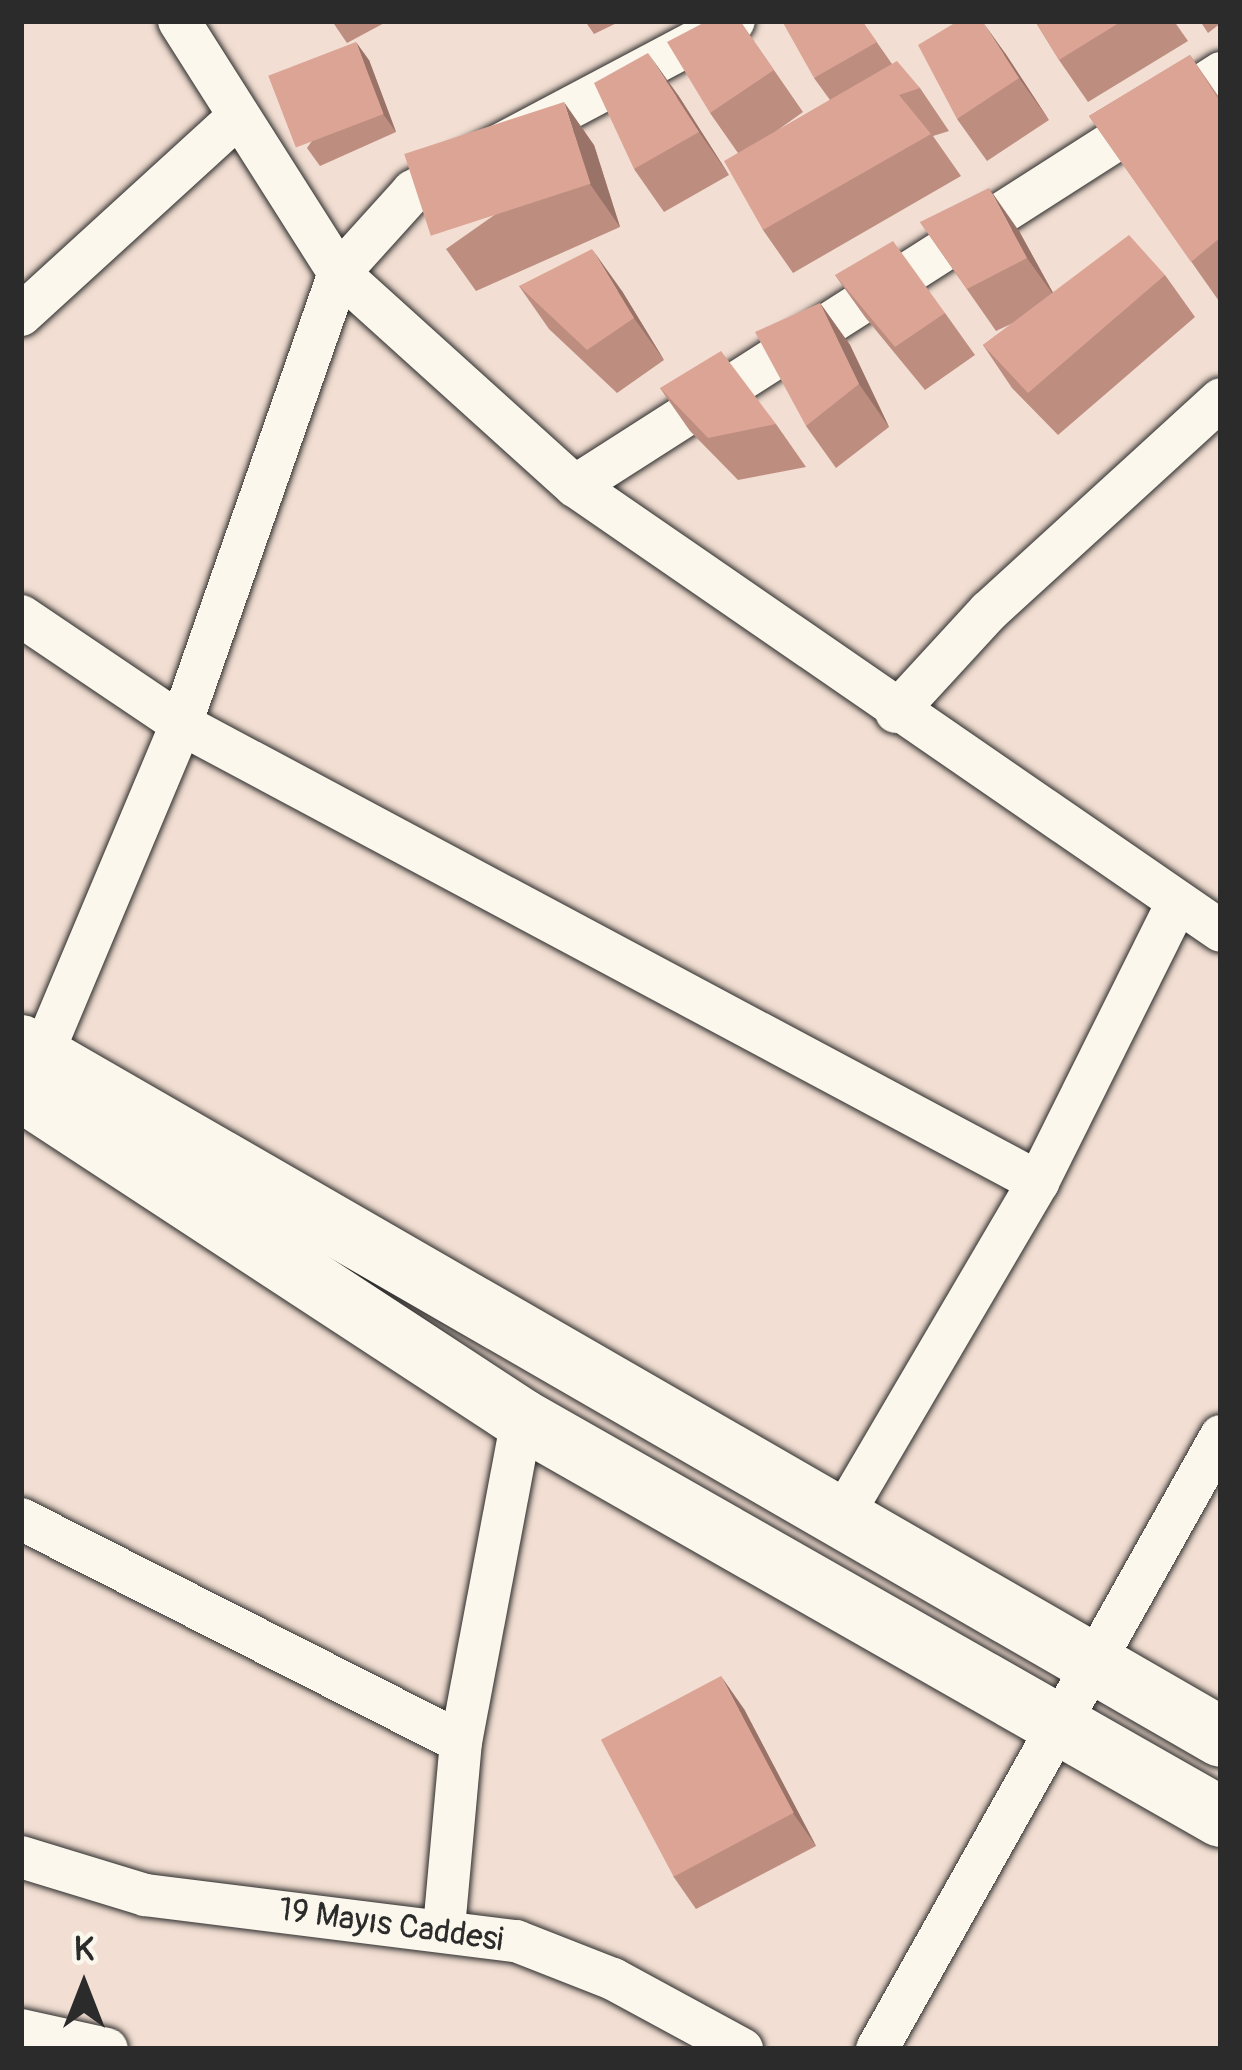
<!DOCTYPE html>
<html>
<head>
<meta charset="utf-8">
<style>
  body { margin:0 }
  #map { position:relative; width:1242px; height:2070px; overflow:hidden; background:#f2ded2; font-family:Pangolin,sans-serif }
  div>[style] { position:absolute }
  .roads { filter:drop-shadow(0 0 3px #2b2b2b) drop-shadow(0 0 3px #2b2b2b) }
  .street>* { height:42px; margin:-21px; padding:0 21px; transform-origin:21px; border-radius:21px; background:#fbf7ec }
  .secondary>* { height:60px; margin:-30px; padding:0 30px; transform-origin:30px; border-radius:30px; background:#fbf7ec }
  .wall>* { inset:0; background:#bd8d80 }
  .shaded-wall>* { inset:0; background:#9a7368 }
  .building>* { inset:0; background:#dca495; transform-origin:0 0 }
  span { translate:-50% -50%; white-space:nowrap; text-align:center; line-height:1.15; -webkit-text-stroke:9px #fbf7ec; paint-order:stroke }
  .street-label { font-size:33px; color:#2b2b2b }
  .frame { position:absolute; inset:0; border:24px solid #2b2b2b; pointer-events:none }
  .north { position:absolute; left:24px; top:1926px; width:120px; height:120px; -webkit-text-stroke:9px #fbf7ec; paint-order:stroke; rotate:0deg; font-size:33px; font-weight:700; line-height:48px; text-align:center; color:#2b2b2b }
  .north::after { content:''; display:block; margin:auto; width:42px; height:54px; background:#2b2b2b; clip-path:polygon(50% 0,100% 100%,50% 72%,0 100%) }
</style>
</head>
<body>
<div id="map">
  <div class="roads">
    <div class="street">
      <i style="left:179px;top:21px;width:299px;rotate:57.6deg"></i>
      <i style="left:339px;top:273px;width:318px;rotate:42.1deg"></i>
      <i style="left:575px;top:486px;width:784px;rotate:34.56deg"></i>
      <i style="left:21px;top:315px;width:291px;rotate:-42.4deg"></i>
      <i style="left:575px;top:486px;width:767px;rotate:-32.59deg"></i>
      <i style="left:21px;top:616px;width:193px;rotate:34deg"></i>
      <i style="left:181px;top:724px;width:972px;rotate:28.12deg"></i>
      <i style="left:896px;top:712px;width:137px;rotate:-47.4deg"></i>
      <i style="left:989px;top:611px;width:314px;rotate:-42.4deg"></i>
      <i style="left:32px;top:1079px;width:385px;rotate:-67.2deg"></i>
      <i style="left:181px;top:724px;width:478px;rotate:-70.7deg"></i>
      <i style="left:339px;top:273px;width:110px;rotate:-47.9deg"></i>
      <i style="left:413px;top:191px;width:363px;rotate:-27.9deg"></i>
      <i style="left:841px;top:1518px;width:389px;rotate:-59.6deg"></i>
      <i style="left:1038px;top:1182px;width:312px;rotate:-63.5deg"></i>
      <i style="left:21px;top:1519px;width:493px;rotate:26.9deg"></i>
      <i style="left:21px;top:1857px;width:130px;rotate:17deg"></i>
      <i style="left:145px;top:1895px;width:374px;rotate:7.1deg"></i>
      <i style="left:516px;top:1941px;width:104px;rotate:21.4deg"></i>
      <i style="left:613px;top:1979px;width:147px;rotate:28.5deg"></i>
      <i style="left:444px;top:1928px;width:187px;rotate:-84.8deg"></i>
      <i style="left:461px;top:1742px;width:329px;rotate:-79.3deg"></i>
      <i style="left:21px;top:2030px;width:88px;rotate:12.5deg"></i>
      <i style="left:877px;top:2049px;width:703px;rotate:-60.7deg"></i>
    </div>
    <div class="secondary">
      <i style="left:21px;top:1045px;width:1385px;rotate:29.97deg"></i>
      <i style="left:21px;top:1091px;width:599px;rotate:33.21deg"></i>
      <i style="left:522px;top:1419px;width:804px;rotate:29.66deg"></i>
    </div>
  </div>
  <div class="wall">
    <i style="clip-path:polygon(332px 21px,388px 21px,347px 43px)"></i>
    <i style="clip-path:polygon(585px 21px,621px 21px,594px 34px)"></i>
    <i style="clip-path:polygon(740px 21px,803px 112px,775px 132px,830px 100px,814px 78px,862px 21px,892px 64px,920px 88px,949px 131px,933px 136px,961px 176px,793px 273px,763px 230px,738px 153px,710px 113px)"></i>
    <i style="clip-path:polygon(1035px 21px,1174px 21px,1188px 41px,1088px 102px,1059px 60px)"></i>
    <i style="clip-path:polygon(1200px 21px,1221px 21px,1221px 23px,1208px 33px)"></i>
    <i style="clip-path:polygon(1005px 53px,1049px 120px,987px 161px,957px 119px)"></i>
    <i style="clip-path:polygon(1190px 55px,1221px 100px,1221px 304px,1089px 116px)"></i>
    <i style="clip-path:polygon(369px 60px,396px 132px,320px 166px,307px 148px)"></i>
    <i style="clip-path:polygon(678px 95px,729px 175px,664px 212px,634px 169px)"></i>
    <i style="clip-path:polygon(594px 145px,620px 227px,476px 291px,446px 249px)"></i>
    <i style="clip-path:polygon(920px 222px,1019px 231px,1053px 293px,1165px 275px,1195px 317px,1058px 435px,1012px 388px,983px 345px,1013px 323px,996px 331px)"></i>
    <i style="clip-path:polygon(835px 275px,945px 313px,975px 355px,925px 390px,865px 317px)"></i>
    <i style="clip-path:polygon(519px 286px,622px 291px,664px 360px,617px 393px,549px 329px)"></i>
    <i style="clip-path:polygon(820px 303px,850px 345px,889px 427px,836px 468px,806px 426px)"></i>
    <i style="clip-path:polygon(660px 388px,776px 424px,806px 467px,738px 480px,690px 431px)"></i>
    <i style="clip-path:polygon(744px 1709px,816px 1846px,696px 1909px,673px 1876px)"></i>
  </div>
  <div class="shaded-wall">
    <i style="clip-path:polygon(982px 21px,1005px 53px,1049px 120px,1019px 78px)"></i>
    <i style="clip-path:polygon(356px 42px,369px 60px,396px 132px,383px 114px)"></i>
    <i style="clip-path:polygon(648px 53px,678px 95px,729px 175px,699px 132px)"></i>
    <i style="clip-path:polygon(564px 102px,594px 145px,620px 227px,590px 184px)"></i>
    <i style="clip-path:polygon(989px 188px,1019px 231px,1057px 300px,1027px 258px)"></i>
    <i style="clip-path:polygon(592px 249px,622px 291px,664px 360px,634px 318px)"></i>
    <i style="clip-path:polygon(820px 303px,850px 345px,889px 427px,859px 384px)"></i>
    <i style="clip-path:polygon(721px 1676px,744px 1709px,816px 1846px,793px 1813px)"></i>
  </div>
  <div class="building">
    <i style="clip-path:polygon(707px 21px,740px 21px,774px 70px,710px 113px,667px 42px)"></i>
    <i style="clip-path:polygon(782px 21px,862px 21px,877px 42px,814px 78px)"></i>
    <i style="clip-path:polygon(958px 21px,982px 21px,1019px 78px,957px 119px,918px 45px)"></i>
    <i style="clip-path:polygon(1035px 21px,1122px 21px,1059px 60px)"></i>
    <i style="left:356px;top:42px;width:77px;height:94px;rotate:69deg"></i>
    <i style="clip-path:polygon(648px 53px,699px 132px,634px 169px,594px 83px)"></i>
    <i style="clip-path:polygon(1190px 55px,1221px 103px,1221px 237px,1191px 262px,1089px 116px)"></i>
    <i style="clip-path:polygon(897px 61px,920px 88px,899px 95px,931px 134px,763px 230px,724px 161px)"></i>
    <i style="left:564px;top:102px;width:86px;height:168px;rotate:72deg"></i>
    <i style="clip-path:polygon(989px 188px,1027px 258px,967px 289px,920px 222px)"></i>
    <i style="clip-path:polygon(1129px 235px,1165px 275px,1028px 393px,983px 345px)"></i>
    <i style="clip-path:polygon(893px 241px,945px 313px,895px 347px,835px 275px)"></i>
    <i style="clip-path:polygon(592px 249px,634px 318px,587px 350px,519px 286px)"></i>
    <i style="clip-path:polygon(820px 303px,859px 384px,806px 426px,755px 332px)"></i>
    <i style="clip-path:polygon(721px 351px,776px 424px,708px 438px,660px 388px)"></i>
    <i style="left:721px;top:1676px;width:155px;height:136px;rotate:62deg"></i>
  </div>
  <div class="street-label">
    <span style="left:391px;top:1925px;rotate:8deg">19 Mayıs Caddesi</span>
  </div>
  <div class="frame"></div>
  <div class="north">K</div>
</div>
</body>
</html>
